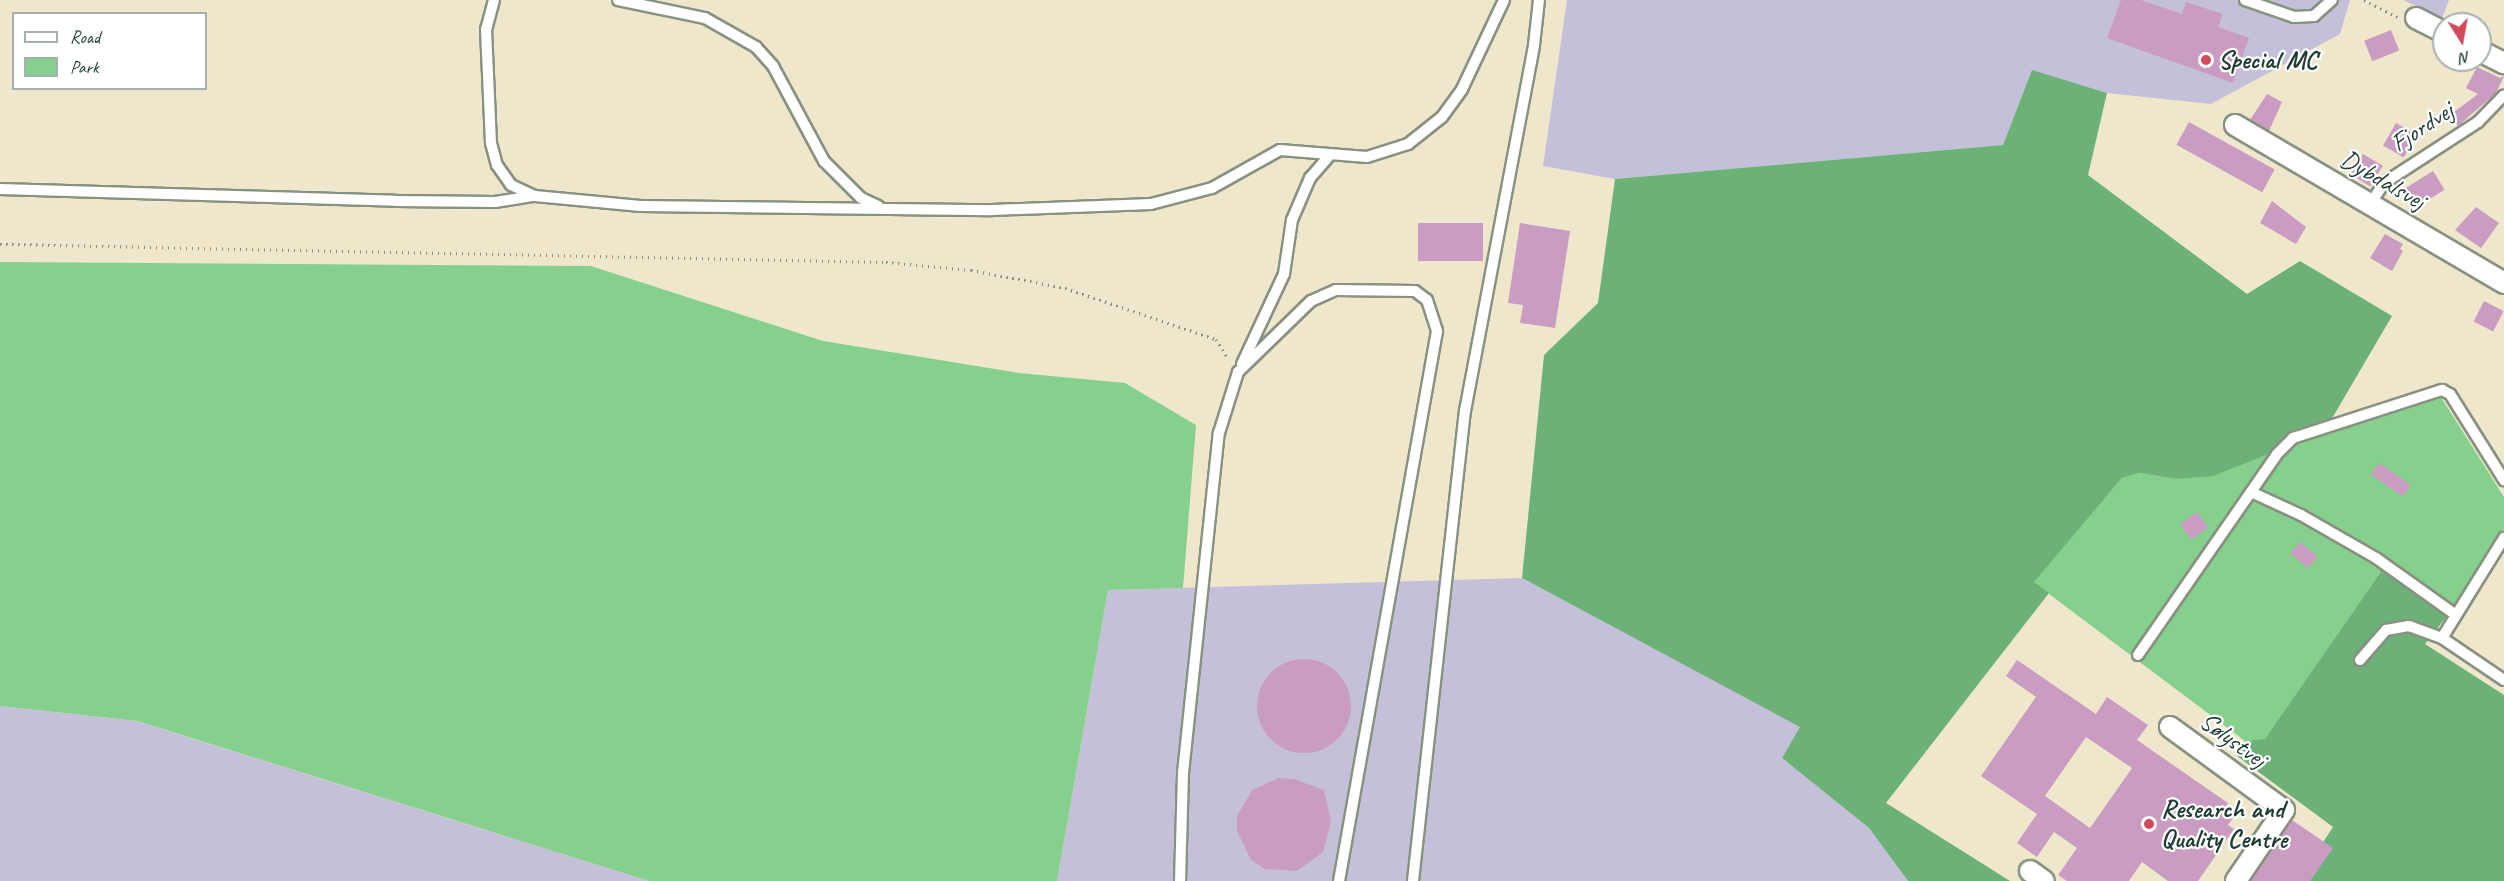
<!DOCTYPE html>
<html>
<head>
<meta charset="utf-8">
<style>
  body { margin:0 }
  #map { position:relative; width:2504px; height:881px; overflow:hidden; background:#efe7cb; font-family:Caveat,sans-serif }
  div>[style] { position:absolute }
  .industrial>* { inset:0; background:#c5c0da }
  .green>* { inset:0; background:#86d08d }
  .forest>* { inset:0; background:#6cb278 }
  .building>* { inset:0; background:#ca9cc2; transform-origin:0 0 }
  .round { border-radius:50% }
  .path>* { height:3px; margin-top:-1.5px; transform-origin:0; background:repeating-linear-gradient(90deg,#879280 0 1.5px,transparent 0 6px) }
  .roads { filter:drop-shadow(2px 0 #879280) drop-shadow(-2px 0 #879280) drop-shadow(0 2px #879280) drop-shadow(0 -2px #879280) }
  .lane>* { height:10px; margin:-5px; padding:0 5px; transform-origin:5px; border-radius:5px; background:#fff }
  .street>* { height:20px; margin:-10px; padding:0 10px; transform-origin:10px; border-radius:10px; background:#fff }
  .dots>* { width:16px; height:16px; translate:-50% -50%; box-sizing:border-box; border:3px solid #fff; border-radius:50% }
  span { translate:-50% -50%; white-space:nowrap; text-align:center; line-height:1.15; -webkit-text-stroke:4.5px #fff; paint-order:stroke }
  .poi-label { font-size:26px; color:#1f3d34; font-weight:700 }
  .left { translate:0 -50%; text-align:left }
  .street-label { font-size:26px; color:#1f3d34 }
  .legend { position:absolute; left:12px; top:12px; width:195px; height:78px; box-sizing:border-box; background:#fff; border:2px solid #a5b1ae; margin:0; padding:8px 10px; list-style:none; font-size:18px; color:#1f3d34 }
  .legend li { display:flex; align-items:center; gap:12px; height:30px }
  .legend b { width:30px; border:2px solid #a5b1ae }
  .north { position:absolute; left:2432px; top:12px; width:60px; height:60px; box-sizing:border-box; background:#fff; border:2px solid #a5b1ae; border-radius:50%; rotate:169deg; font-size:16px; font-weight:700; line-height:24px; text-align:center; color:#1f3d34 }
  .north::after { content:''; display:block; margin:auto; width:21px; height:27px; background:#d1495b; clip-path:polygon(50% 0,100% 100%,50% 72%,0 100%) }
</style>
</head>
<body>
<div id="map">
  <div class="industrial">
    <div style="clip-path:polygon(1567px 0,2350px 0,2340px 34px,2211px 104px,2107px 93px,2032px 71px,2003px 145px,1615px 179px,1543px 166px)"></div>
    <div style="clip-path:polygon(2403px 0,2449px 0,2442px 18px)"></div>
    <div style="clip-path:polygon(1522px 578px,1801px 727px,1782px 758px,1869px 828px,1908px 881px,1057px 881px,1108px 590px)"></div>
    <div style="clip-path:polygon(0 706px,136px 721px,649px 881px,0 881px)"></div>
  </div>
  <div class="green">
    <div style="clip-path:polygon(0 262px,591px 266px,823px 341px,1019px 373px,1125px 383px,1196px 425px,1183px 588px,1108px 590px,1057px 881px,649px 881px,137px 721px,0 706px)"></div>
    <div style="clip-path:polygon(2439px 394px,2504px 497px,2504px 529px,2447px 616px,2382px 570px,2265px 740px,2245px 741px,2033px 582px,2122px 478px,2140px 473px,2176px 479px)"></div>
  </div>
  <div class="forest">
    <div style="clip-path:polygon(2032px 70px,2107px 93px,2088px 175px,2247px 294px,2300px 261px,2392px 316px,2324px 432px,2213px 476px,2176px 479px,2140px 473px,2122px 478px,2034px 582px,2049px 593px,1886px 803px,2010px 881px,1908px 881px,1869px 828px,1782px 758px,1800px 727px,1522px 578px,1544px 355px,1598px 303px,1615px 179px,2003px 145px)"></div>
    <div style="clip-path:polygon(2382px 570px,2447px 616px,2425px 644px,2504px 695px,2504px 881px,2298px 881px,2333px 827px,2237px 756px,2245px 741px,2265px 739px)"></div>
  </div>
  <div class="building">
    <div style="clip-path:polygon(2121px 0,2141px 0,2182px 14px,2186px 2px,2223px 14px,2218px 27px,2249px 38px,2233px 83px,2107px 38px)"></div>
    <div style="left:2391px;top:30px;width:22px;height:29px;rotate:68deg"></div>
    <div style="clip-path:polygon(2477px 67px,2500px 78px,2504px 76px,2496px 93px,2458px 126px,2450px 115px,2478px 94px,2466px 88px)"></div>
    <div style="clip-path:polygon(2267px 94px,2282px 102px,2269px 131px,2250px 120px)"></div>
    <div style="left:2189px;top:122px;width:98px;height:26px;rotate:29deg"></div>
    <div style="left:2396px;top:123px;width:24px;height:26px;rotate:30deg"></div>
    <div style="left:2363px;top:154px;width:23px;height:24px;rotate:31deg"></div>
    <div style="left:2433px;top:171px;width:22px;height:33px;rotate:58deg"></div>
    <div style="clip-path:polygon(2272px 201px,2306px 227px,2296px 244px,2260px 223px)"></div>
    <div style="clip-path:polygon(2476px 207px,2499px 223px,2481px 248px,2455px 230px)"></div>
    <div style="left:1418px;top:223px;width:65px;height:38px"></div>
    <div style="clip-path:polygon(1520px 223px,1570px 231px,1555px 328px,1520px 323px,1523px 305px,1508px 303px)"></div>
    <div style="clip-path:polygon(2385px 234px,2403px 244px,2400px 249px,2403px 251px,2392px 271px,2370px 258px)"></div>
    <div style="left:2484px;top:301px;width:22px;height:23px;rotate:27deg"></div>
    <div style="left:2379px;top:463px;width:39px;height:14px;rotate:35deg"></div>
    <div style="left:2197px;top:512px;width:19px;height:21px;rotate:54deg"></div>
    <div style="left:2300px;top:542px;width:23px;height:15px;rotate:40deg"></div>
    <div class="round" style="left:1257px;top:659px;width:94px;height:94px"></div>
    <div style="clip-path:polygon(evenodd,2017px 660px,2096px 714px,2107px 697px,2148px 725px,2137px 740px,2228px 803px,2225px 808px,2235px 815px,2228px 825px,2234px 829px,2198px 881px,2168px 881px,2142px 862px,2129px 881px,2067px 881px,2058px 875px,2077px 848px,2054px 832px,2037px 857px,2017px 843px,2037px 814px,1981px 776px,2036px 697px,2006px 676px,2017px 660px,2086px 737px,2132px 768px,2090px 828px,2045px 796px,2086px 737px)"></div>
    <div style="clip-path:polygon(1279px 778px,1294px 779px,1324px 790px,1331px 821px,1323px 852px,1297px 871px,1265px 869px,1251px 860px,1237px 831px,1237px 816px,1252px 790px)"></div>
    <div style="clip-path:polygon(2292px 820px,2333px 848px,2310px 881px,2250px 881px)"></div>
  </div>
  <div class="path">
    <div style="left:2364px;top:0;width:39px;rotate:27deg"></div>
    <div style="left:0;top:244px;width:886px;rotate:1.16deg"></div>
    <div style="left:886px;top:262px;width:85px;rotate:5.4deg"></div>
    <div style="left:971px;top:270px;width:96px;rotate:10.8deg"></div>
    <div style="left:1065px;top:288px;width:159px;rotate:18.7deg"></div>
    <div style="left:1216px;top:339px;width:22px;rotate:58deg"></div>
  </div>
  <div class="roads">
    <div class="lane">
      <div style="left:494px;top:0;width:30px;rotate:105deg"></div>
      <div style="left:486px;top:29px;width:114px;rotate:87.5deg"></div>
      <div style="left:491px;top:143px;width:23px;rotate:75deg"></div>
      <div style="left:497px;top:165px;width:24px;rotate:55deg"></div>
      <div style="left:511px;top:185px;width:26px;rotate:25deg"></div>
      <div style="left:535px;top:196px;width:106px;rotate:5.4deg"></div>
      <div style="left:641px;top:206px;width:351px;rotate:0.7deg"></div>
      <div style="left:992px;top:210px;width:159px;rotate:-2.2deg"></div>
      <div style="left:1151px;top:204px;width:63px;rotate:-14.7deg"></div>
      <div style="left:1212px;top:188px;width:78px;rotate:-29.2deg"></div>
      <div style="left:1280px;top:150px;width:87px;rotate:4.6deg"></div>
      <div style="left:1367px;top:157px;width:43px;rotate:-17.6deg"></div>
      <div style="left:1408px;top:144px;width:43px;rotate:-38.5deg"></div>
      <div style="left:1442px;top:117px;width:34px;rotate:-54deg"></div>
      <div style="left:1462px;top:89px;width:98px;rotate:-64.7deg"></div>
      <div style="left:618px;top:0;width:89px;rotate:11.7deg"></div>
      <div style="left:705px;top:18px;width:59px;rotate:29.6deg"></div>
      <div style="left:756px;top:47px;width:25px;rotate:48deg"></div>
      <div style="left:773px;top:66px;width:108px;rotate:61.8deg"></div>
      <div style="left:824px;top:161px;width:52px;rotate:45deg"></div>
      <div style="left:861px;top:198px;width:19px;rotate:25deg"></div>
      <div style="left:2245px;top:0;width:52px;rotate:19.1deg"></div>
      <div style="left:2294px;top:17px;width:20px;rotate:-3deg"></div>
      <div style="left:2314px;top:16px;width:24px;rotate:-42deg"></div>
      <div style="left:0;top:189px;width:396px;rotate:1.7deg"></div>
      <div style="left:396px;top:201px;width:99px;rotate:0.6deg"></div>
      <div style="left:495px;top:202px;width:39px;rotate:-9deg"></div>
      <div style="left:2370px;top:204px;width:25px;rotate:-56deg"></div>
      <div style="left:2384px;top:183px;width:112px;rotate:-33deg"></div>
      <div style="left:2478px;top:122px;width:37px;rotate:-46deg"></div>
      <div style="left:1242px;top:364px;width:99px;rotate:-65deg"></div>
      <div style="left:1284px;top:274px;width:55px;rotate:-81.6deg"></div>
      <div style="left:1292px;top:220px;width:46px;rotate:-66.8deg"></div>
      <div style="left:1310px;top:178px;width:29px;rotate:-49deg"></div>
      <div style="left:2251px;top:492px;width:55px;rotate:24.7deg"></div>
      <div style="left:2301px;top:515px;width:86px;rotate:29.8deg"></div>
      <div style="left:2376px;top:558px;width:98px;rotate:35.5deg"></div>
      <div style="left:2442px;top:638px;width:118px;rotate:-58.2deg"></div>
      <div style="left:2138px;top:655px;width:244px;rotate:-55.3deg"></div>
      <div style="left:2277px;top:454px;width:23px;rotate:-45deg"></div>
      <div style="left:2293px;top:438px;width:157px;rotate:-17.9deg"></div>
      <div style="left:2442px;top:390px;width:9px;rotate:27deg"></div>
      <div style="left:2450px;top:394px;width:102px;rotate:57.9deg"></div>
      <div style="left:2360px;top:660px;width:40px;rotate:-49deg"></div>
      <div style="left:2386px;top:630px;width:23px;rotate:-10deg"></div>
      <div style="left:2409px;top:626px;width:35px;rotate:20deg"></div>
      <div style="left:2442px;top:638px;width:75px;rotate:34.1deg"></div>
      <div style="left:1180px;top:881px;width:108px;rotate:-88.4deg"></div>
      <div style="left:1183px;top:773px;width:342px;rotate:-84deg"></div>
      <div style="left:1219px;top:433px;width:64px;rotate:-72.7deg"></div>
      <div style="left:1238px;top:372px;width:102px;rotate:-44.2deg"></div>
      <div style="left:1311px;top:301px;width:27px;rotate:-24deg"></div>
      <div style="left:1336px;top:290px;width:79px;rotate:0.7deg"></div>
      <div style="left:1415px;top:291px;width:15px;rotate:37deg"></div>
      <div style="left:1427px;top:300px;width:33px;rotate:72deg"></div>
      <div style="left:1437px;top:331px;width:559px;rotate:100.1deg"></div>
      <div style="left:1413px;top:881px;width:473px;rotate:-83.7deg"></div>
      <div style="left:1465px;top:411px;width:372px;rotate:-79.3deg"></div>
      <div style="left:1534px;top:45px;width:45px;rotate:-83.7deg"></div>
    </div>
    <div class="street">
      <div style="left:2416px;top:18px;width:31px;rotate:27deg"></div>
      <div style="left:2480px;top:51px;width:27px;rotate:27deg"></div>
      <div style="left:2235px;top:125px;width:312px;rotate:30.4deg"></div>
      <div style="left:2170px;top:727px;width:141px;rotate:36.1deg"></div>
      <div style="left:2284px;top:810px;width:86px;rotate:124.1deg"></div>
      <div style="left:2030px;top:871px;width:17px;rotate:36deg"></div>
    </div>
  </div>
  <div class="dots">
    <div style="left:2206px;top:60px;background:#d1495b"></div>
    <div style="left:2149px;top:824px;background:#d1495b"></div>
  </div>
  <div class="poi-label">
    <span class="left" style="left:2218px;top:60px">Special MC</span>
    <span class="left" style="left:2161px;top:824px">Research and<br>Quality Centre</span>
  </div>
  <div class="street-label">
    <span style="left:2422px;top:127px;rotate:-33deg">Fjordvej</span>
    <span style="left:2383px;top:180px;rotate:30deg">Dybdalsvej</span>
    <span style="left:2233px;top:740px;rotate:36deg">Sølystvej</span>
  </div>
  <ul class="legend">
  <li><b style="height:8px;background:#fff"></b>Road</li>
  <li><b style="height:16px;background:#86d08d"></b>Park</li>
  </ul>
  <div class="north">N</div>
</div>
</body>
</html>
